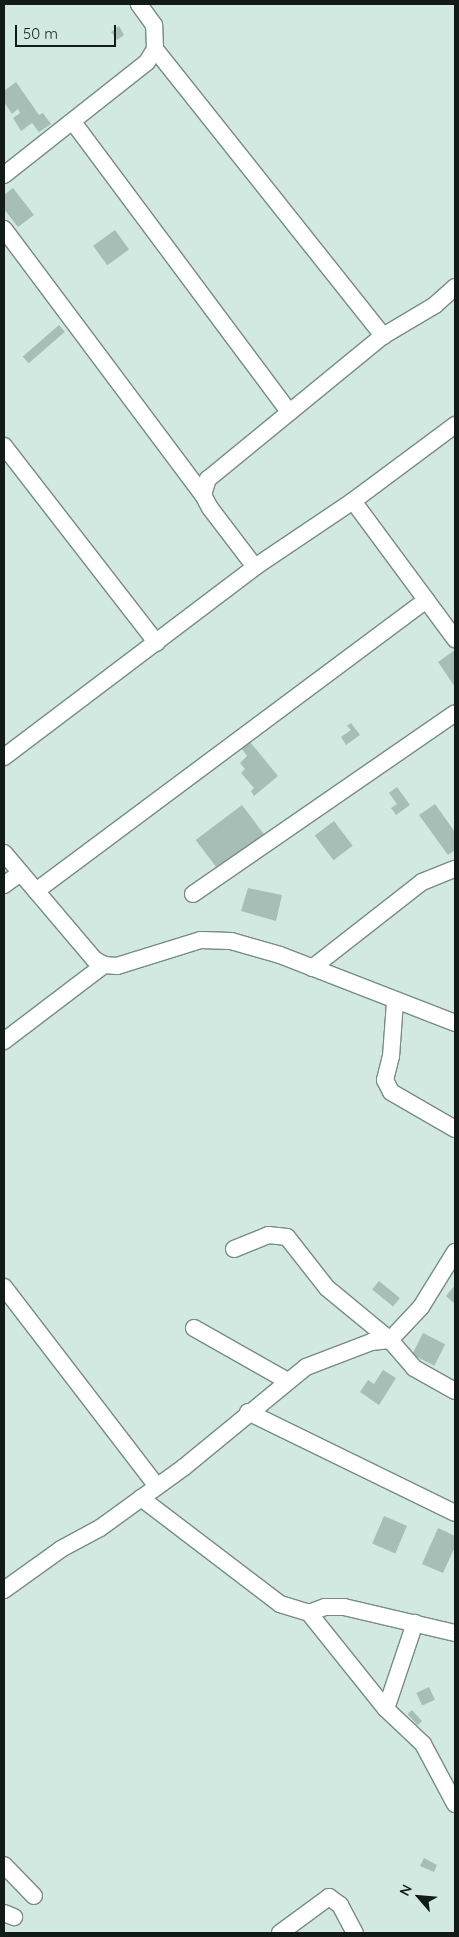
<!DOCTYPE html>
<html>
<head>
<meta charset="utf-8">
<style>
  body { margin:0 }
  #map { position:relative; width:459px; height:1937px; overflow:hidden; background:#d2e9e1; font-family:Quicksand,sans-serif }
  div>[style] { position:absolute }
  .building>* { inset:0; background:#a7beb6; transform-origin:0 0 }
  .roads { filter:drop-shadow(1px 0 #778c85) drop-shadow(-1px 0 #778c85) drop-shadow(0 1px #778c85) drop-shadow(0 -1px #778c85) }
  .minor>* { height:16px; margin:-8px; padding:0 8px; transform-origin:8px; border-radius:8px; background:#fff }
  span { translate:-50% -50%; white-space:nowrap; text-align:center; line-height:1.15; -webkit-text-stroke:5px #d2e9e1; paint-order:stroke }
  .frame { position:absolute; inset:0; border:5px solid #121b18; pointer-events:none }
  .north { position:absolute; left:394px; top:1872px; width:50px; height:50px; -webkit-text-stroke:4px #d2e9e1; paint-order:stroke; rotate:297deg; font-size:14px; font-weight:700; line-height:20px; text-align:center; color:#121b18 }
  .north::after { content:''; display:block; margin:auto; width:18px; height:22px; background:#121b18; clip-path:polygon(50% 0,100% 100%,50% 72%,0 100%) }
  .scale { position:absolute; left:15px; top:25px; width:101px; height:22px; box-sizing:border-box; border:2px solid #121b18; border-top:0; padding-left:6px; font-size:15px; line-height:18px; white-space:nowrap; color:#121b18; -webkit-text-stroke:4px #d2e9e1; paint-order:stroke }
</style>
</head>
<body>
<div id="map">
  <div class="building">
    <div style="clip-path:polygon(119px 26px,124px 35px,117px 40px,111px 32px)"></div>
    <div style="clip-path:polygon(16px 82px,39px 115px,43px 113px,51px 124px,39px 132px,32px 123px,21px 131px,13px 118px,20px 113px,18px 109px,12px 114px,4px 102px,4px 91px)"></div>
    <div style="clip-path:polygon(13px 188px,34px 215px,18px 227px,4px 209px,4px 195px)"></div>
    <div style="left:115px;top:230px;width:24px;height:27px;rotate:54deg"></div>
    <div style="left:59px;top:325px;width:9px;height:48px;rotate:49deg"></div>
    <div style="clip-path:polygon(455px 650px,455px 687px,438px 662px)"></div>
    <div style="clip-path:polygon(351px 723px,360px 735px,346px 745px,341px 737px,351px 730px,347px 726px)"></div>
    <div style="clip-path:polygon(250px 742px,278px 776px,254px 796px,251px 791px,254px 788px,241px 773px,245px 769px,240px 763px,247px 756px,242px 749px)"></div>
    <div style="clip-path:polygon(397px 787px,410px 805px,396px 815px,391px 808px,397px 804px,389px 793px)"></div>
    <div style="clip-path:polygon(435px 804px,455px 832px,455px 850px,448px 855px,419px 815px)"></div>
    <div style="left:242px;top:805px;width:40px;height:58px;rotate:53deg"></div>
    <div style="left:334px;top:821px;width:31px;height:24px;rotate:53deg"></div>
    <div style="clip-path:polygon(248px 888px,282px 895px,276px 921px,241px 911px)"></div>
    <div style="left:379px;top:1281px;width:27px;height:11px;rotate:39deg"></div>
    <div style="clip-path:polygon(455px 1285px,455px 1304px,446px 1296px)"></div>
    <div style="left:423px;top:1333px;width:25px;height:24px;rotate:27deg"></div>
    <div style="clip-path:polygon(383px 1370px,396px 1378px,379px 1405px,360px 1392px,368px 1380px,374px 1384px)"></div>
    <div style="left:384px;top:1516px;width:25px;height:30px;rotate:23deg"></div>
    <div style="clip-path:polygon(438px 1528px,455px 1536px,455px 1547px,443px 1573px,422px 1564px)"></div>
    <div style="left:429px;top:1687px;width:14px;height:14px;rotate:65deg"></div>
    <div style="left:412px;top:1710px;width:15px;height:6px;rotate:48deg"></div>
    <div style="clip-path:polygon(424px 1858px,437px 1865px,434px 1872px,420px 1866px)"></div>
  </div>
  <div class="roads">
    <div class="minor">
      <div style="left:155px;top:49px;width:367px;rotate:51.5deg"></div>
      <div style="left:73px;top:122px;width:362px;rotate:53.3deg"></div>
      <div style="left:4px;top:175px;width:182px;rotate:-38.3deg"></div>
      <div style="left:147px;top:62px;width:15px;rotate:-58deg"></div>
      <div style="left:155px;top:49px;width:24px;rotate:-92deg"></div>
      <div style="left:154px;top:25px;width:26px;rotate:-126deg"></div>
      <div style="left:4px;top:229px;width:332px;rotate:53.2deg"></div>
      <div style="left:4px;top:446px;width:249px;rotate:52.2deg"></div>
      <div style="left:353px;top:501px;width:172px;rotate:53.5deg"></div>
      <div style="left:255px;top:567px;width:74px;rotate:-127.3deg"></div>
      <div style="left:210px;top:508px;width:15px;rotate:-118deg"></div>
      <div style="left:203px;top:495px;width:17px;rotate:-73deg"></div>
      <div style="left:208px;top:479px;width:226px;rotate:-39.3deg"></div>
      <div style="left:383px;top:336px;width:61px;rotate:-30.8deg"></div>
      <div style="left:435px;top:305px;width:27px;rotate:-42deg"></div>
      <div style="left:4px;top:757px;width:315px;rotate:-37.1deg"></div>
      <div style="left:255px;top:567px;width:118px;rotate:-34deg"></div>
      <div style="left:353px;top:501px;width:127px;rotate:-36.7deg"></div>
      <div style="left:4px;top:853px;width:139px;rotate:49.7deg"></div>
      <div style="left:94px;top:959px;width:12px;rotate:31deg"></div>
      <div style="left:104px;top:965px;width:13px;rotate:4deg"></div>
      <div style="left:117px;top:966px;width:88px;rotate:-17.2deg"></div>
      <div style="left:201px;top:940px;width:30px;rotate:2deg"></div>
      <div style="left:231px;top:941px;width:51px;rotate:15.9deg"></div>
      <div style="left:280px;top:955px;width:188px;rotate:21.2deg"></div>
      <div style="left:4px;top:885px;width:19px;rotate:-36deg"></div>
      <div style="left:36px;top:891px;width:487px;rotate:-36.7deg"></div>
      <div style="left:193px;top:894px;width:318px;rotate:-34.6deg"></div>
      <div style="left:312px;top:968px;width:140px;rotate:-38deg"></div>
      <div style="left:422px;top:882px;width:35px;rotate:-22deg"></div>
      <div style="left:395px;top:1002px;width:54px;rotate:94.2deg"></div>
      <div style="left:391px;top:1056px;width:25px;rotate:104deg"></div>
      <div style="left:385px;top:1080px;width:13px;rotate:63deg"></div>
      <div style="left:391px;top:1092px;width:74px;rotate:30deg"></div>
      <div style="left:4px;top:1041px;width:126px;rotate:-37.2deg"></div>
      <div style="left:234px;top:1249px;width:37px;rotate:-22deg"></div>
      <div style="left:268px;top:1235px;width:19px;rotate:6deg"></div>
      <div style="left:287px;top:1237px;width:65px;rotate:51.9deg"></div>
      <div style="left:327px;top:1288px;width:82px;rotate:39.5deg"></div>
      <div style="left:390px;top:1340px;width:45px;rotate:-46.8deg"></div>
      <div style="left:421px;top:1307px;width:65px;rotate:-58.3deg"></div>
      <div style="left:4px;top:1287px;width:250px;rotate:52.5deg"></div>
      <div style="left:194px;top:1328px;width:106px;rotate:29.5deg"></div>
      <div style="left:248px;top:1412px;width:230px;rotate:26deg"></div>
      <div style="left:141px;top:1498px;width:175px;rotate:37.3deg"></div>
      <div style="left:280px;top:1604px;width:30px;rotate:17deg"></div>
      <div style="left:309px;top:1613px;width:17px;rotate:-21deg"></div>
      <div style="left:325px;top:1607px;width:19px"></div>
      <div style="left:344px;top:1607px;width:114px;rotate:13.2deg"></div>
      <div style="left:4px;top:1590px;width:70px;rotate:-35.7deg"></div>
      <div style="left:61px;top:1549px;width:44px;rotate:-28.3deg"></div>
      <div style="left:100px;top:1528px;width:102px;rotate:-35.9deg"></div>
      <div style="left:183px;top:1468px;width:159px;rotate:-39.4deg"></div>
      <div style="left:306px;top:1367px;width:70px;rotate:-21deg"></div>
      <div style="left:371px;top:1342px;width:19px;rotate:-6deg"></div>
      <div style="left:390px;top:1340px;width:37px;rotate:49deg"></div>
      <div style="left:414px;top:1368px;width:47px;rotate:29.3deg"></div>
      <div style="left:309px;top:1613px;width:123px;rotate:51.3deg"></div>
      <div style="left:386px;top:1709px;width:51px;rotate:43.4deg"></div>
      <div style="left:423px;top:1744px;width:68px;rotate:61.9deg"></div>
      <div style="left:386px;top:1709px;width:91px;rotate:-71.4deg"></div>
      <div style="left:4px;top:1865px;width:43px;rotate:45.9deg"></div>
      <div style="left:4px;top:1913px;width:11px;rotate:22deg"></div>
      <div style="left:280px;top:1933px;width:61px;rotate:-36.3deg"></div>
      <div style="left:329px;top:1897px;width:14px;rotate:36deg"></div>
      <div style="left:340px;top:1905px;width:32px;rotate:62deg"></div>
    </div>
  </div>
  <div class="frame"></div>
  <div class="north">N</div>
  <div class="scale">50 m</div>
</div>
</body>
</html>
